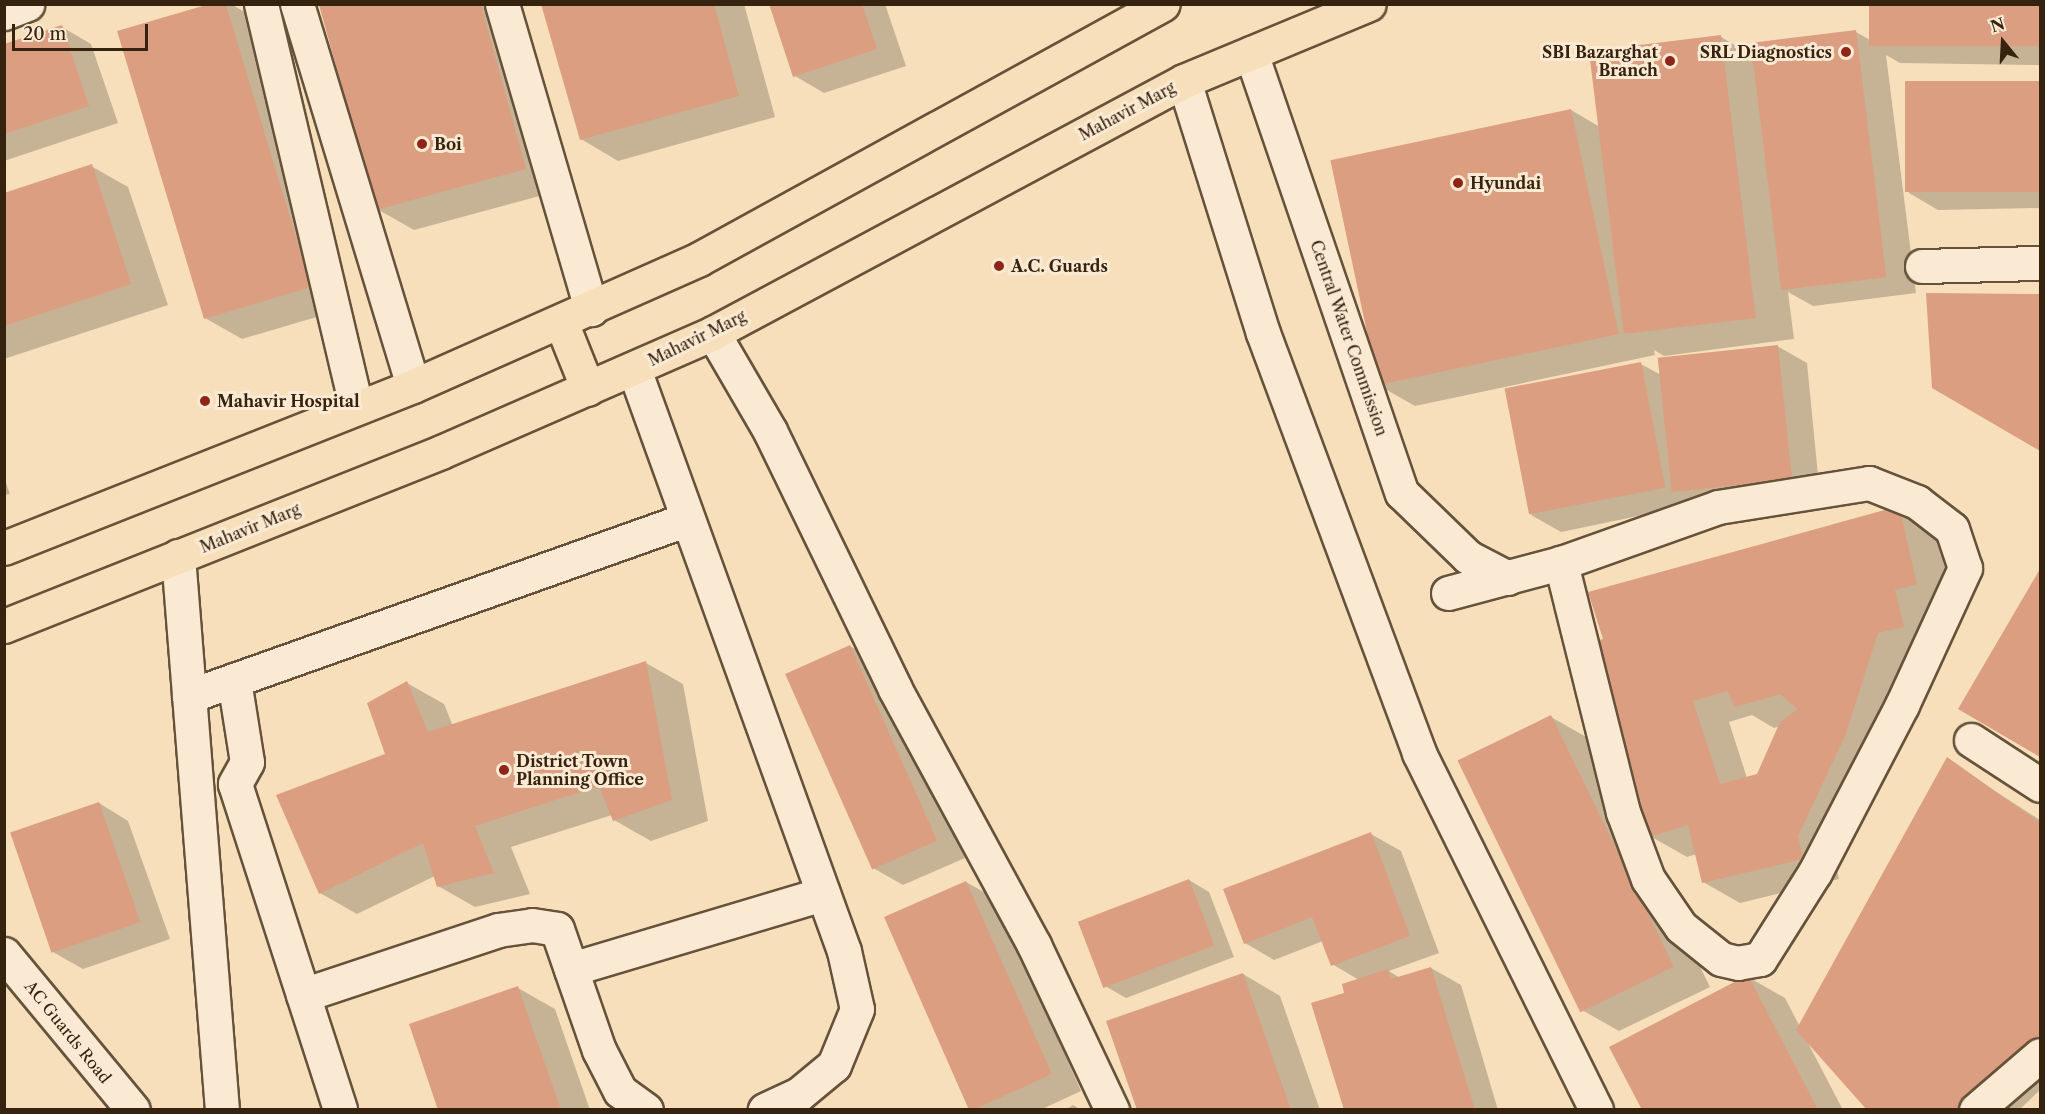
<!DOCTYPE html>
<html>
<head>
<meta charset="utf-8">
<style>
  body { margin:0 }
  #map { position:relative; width:2045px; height:1114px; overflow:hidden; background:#f8dfbb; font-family:"Libre Caslon Text",serif }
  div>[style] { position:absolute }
  .shadow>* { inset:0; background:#0003 }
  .building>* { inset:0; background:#db9e80; transform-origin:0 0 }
  .roads { filter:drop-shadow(2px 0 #66523a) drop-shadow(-2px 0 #66523a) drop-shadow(0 2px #66523a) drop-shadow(0 -2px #66523a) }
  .minor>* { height:33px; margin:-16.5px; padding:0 16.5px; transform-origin:16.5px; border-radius:16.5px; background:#faead3 }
  .highway>* { height:33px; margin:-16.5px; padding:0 16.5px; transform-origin:16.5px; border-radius:16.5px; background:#f8dfbb }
  .dots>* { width:16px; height:16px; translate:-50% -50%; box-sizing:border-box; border:3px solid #faead3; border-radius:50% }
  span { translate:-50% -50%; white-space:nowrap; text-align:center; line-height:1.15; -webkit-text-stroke:6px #faead3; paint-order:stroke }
  .poi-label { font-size:16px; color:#36230f; font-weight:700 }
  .right { translate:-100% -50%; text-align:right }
  .left { translate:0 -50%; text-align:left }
  .street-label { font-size:16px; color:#36230f }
  .frame { position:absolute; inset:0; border:6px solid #36230f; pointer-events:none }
  .north { position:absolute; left:1973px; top:12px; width:60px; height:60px; -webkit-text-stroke:4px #faead3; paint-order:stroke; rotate:342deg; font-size:16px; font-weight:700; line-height:24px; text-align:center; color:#36230f }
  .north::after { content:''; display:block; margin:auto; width:21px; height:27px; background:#36230f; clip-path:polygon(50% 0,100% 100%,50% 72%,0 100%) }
  .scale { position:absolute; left:12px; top:24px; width:136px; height:27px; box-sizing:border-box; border:3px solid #36230f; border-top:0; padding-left:8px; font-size:18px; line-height:21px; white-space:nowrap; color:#36230f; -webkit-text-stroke:4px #faead3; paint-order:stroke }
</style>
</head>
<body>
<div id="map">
  <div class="shadow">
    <div style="clip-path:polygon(211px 4px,231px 4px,261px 22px,347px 308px,242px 339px,205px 318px,119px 32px)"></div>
    <div style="clip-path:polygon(321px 4px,511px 4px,562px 190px,414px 230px,377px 209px)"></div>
    <div style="clip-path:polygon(543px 4px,744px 4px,775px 117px,618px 161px,581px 139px)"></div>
    <div style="clip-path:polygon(771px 4px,885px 4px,906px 66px,824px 93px,795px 76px)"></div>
    <div style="clip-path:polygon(1871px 4px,2040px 4px,2040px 65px,1900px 63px,1886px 55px,1916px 293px,1813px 306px,1788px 292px,1794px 339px,1664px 356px,1654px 350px,1655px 355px,1415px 406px,1378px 385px,1571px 110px,1600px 127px,1721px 37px,1754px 56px,1856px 32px,1870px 40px)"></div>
    <div style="clip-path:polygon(62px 27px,91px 44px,118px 123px,4px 161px,4px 46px)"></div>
    <div style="clip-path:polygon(2040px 83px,2040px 208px,1938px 210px,1909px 193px,1907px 85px)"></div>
    <div style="clip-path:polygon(91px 166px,128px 187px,168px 305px,4px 359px,4px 195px)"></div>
    <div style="clip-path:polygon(1928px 295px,2040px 296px,2040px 449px,1933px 387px)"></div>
    <div style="clip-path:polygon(1777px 346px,1807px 363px,1820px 496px,1696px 504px,1561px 532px,1531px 515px,1641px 364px,1661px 375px)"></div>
    <div style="clip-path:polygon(4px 477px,10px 494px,4px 495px)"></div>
    <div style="clip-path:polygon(evenodd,1899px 507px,1936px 529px,1954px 605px,1834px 857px,1839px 879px,1740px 903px,1703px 882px,1697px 854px,1687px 857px,1650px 836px,1596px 643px,1899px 507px,1752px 715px,1774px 728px,1780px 726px,1758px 775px,1747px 778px,1729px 722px,1752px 715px)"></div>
    <div style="clip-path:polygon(2040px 572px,2040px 755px,1960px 709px)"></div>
    <div style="clip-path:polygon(850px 646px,879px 663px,965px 858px,903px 885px,873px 868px)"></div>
    <div style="clip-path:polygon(646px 663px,683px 684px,708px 821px,651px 841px,614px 820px,612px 815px,511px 847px,530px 894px,475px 907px,438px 886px,435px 876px,357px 914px,320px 893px,387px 755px,407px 683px,444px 704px,453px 726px)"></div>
    <div style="clip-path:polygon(1551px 717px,1588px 738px,1710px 987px,1619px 1031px,1582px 1010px)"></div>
    <div style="clip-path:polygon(1947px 760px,2040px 820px,2040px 1090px,2019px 1110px,1869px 1110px,1808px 1043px,1843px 1110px,1643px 1110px,1748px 977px,1785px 998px,1800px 1027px)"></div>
    <div style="clip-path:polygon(99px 803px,128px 821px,170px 939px,83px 969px,53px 952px)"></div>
    <div style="clip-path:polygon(1371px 834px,1401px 851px,1439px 953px,1389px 971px,1400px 978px,1431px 968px,1461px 985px,1498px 1110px,1345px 1110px,1346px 994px,1359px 980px,1332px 964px,1323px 941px,1274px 960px,1245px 943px)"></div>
    <div style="clip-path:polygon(1189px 880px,1209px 892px,1234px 957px,1126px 998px,1105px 986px)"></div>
    <div style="clip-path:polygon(966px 882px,996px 899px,1081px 1091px,1040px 1110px,971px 1110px)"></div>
    <div style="clip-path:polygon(1243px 974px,1280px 996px,1320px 1110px,1138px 1110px)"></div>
    <div style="clip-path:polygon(518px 988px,555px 1009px,590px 1110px,440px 1110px)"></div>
    <div style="clip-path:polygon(1073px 1105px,1081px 1110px,1065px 1110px)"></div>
  </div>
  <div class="building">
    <div style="clip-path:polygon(541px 4px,714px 4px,739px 96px,580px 140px)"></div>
    <div style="clip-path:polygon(769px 4px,862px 4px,877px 49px,793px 77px)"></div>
    <div style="clip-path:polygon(206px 5px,226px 5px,311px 287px,204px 319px,117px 31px)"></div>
    <div style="clip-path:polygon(319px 5px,481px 5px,526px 169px,376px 210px)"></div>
    <div style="left:1869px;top:5px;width:171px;height:41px"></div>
    <div style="clip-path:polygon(62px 25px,89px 106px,4px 134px,4px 44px)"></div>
    <div style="left:1856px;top:30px;width:249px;height:106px;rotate:83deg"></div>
    <div style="left:1721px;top:35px;width:285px;height:133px;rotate:83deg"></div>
    <div style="left:2040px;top:81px;width:111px;height:135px;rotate:90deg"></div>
    <div style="left:1571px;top:109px;width:230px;height:246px;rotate:78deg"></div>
    <div style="clip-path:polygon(92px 164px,131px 284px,4px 326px,4px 193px)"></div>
    <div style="clip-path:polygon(1926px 293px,2040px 294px,2040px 451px,1932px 388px)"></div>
    <div style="left:1778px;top:345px;width:135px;height:121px;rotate:84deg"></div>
    <div style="left:1641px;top:362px;width:128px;height:139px;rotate:79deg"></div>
    <div style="clip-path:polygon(evenodd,1899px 506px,1917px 584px,1895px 590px,1904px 627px,1878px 633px,1845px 736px,1798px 836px,1803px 859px,1702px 883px,1688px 825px,1649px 837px,1594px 641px,1603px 639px,1588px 592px,1899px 506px,1727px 691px,1735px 707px,1780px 694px,1798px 709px,1780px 722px,1757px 774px,1720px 784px,1693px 701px,1727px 691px)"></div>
    <div style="clip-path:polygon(2040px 569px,2040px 757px,1958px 709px)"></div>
    <div style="left:850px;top:645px;width:214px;height:71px;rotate:66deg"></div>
    <div style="clip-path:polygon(646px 661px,672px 800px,613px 821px,599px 786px,475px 826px,494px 873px,437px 887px,423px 843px,319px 894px,276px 795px,385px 754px,367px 703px,407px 681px,428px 732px)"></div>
    <div style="left:1551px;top:715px;width:280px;height:104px;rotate:64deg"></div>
    <div style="clip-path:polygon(1947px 757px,2040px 823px,2040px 1034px,1960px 1110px,1867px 1110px,1796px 1030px)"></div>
    <div style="left:99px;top:802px;width:127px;height:94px;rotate:71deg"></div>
    <div style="clip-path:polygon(1371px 832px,1410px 936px,1331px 966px,1312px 917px,1244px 944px,1223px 889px)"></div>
    <div style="left:1189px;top:879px;width:71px;height:119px;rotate:69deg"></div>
    <div style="clip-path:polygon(966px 881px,1052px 1074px,973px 1110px,969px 1110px,884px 917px)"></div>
    <div style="clip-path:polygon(1431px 967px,1475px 1110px,1344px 1110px,1311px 1003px,1344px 993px,1342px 984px,1388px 969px,1391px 979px)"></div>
    <div style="clip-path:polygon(1243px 973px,1291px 1110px,1137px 1110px,1106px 1021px)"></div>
    <div style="clip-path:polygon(1748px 975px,1818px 1110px,1642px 1110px,1609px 1047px)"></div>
    <div style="clip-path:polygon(518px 986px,561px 1110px,438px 1110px,409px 1024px)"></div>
  </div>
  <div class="roads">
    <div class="minor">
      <div style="left:261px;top:4px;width:413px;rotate:76.7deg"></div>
      <div style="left:297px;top:4px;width:399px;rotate:73.1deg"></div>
      <div style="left:502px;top:4px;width:318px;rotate:73.7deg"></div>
      <div style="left:4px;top:13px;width:25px;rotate:-21deg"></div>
      <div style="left:1251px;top:53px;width:465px;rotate:71.1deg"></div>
      <div style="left:1402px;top:493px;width:92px;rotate:44.1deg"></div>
      <div style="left:1468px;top:557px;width:45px;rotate:27.7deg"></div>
      <div style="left:1184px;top:81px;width:264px;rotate:72.6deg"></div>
      <div style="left:1263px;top:333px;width:448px;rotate:69.6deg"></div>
      <div style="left:1419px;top:753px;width:398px;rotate:63.6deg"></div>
      <div style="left:1922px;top:266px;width:118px;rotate:-1.5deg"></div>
      <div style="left:713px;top:333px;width:113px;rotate:59.8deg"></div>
      <div style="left:770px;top:431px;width:287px;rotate:64.1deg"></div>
      <div style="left:895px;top:689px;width:291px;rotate:61.5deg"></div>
      <div style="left:1034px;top:945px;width:183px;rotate:64.7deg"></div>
      <div style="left:634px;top:369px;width:619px;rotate:70.16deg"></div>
      <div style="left:844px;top:951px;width:59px;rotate:77.4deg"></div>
      <div style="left:857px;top:1009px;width:61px;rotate:112.3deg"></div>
      <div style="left:834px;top:1065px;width:45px;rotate:140.4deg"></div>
      <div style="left:799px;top:1094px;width:38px;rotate:155deg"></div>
      <div style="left:178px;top:556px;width:556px;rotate:85.46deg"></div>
      <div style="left:1448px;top:593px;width:117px;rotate:-14.9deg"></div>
      <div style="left:1561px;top:563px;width:167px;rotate:-19.6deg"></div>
      <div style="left:1718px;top:507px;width:153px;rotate:-9deg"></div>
      <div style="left:1869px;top:483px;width:52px;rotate:21.6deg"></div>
      <div style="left:1917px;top:502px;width:44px;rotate:37.6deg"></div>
      <div style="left:1952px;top:529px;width:41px;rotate:71.6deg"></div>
      <div style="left:1965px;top:568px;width:151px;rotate:114.7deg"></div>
      <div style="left:1902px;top:705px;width:188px;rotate:117.5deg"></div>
      <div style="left:1815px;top:872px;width:103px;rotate:122.3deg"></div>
      <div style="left:1760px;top:959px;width:22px;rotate:170deg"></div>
      <div style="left:1738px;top:963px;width:17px;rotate:-167deg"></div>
      <div style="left:1721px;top:959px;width:51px;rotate:-141.3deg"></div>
      <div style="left:1681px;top:927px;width:58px;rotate:-124.5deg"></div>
      <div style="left:1648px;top:879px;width:72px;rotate:-110.5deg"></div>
      <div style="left:1623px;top:812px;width:257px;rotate:-104deg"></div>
      <div style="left:234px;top:680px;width:83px;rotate:81deg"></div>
      <div style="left:247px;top:762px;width:25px;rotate:119deg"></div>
      <div style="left:235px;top:784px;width:342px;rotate:72.1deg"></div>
      <div style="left:189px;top:696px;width:529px;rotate:-19.53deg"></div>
      <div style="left:1971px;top:740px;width:82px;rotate:33.1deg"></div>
      <div style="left:4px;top:954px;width:202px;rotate:50.4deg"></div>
      <div style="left:571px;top:969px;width:263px;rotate:-16.6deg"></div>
      <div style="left:303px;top:995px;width:206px;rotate:-18.4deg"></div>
      <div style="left:498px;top:930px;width:34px;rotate:-8deg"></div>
      <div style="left:532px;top:925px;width:25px;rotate:9deg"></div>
      <div style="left:557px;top:929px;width:128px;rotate:70.9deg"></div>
      <div style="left:599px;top:1050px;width:46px;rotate:62.9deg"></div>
      <div style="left:620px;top:1091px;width:32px;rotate:36deg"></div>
      <div style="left:1976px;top:1110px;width:84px;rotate:-40.7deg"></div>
    </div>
    <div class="highway">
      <div style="left:561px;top:322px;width:72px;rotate:68.1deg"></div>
      <div style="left:4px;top:548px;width:440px;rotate:-21.6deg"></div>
      <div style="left:413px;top:386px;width:313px;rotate:-23.9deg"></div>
      <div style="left:699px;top:259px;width:529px;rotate:-28.79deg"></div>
      <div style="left:4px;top:626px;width:470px;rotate:-21.7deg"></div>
      <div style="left:441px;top:452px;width:297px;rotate:-23.6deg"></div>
      <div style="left:713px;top:333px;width:534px;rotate:-28.15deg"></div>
      <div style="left:1184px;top:81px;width:200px;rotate:-22.6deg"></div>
    </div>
  </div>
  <div class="dots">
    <div style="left:1846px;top:52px;background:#8f2418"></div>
    <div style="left:1670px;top:61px;background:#8f2418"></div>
    <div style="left:422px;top:144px;background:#8f2418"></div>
    <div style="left:1458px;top:183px;background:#8f2418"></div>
    <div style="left:999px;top:266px;background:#8f2418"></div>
    <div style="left:205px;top:401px;background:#8f2418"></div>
    <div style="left:504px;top:770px;background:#8f2418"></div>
  </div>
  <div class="poi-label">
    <span class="right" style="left:1658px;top:61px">SBI Bazarghat<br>Branch</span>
    <span class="right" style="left:1832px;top:52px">SRL Diagnostics</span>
    <span class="left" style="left:434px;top:144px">Boi</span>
    <span class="left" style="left:1470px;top:183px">Hyundai</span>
    <span class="left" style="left:1011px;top:266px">A.C. Guards</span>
    <span class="left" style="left:217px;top:401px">Mahavir Hospital</span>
    <span class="left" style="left:516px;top:770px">District Town<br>Planning Office</span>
  </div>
  <div class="street-label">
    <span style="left:1127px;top:111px;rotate:-28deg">Mahavir Marg</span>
    <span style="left:697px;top:338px;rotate:-26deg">Mahavir Marg</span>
    <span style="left:1349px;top:338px;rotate:71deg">Central Water Commission</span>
    <span style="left:250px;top:528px;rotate:-22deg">Mahavir Marg</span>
    <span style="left:68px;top:1032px;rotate:51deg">AC Guards Road</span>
  </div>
  <div class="frame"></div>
  <div class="north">N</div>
  <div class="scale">20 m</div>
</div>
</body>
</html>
